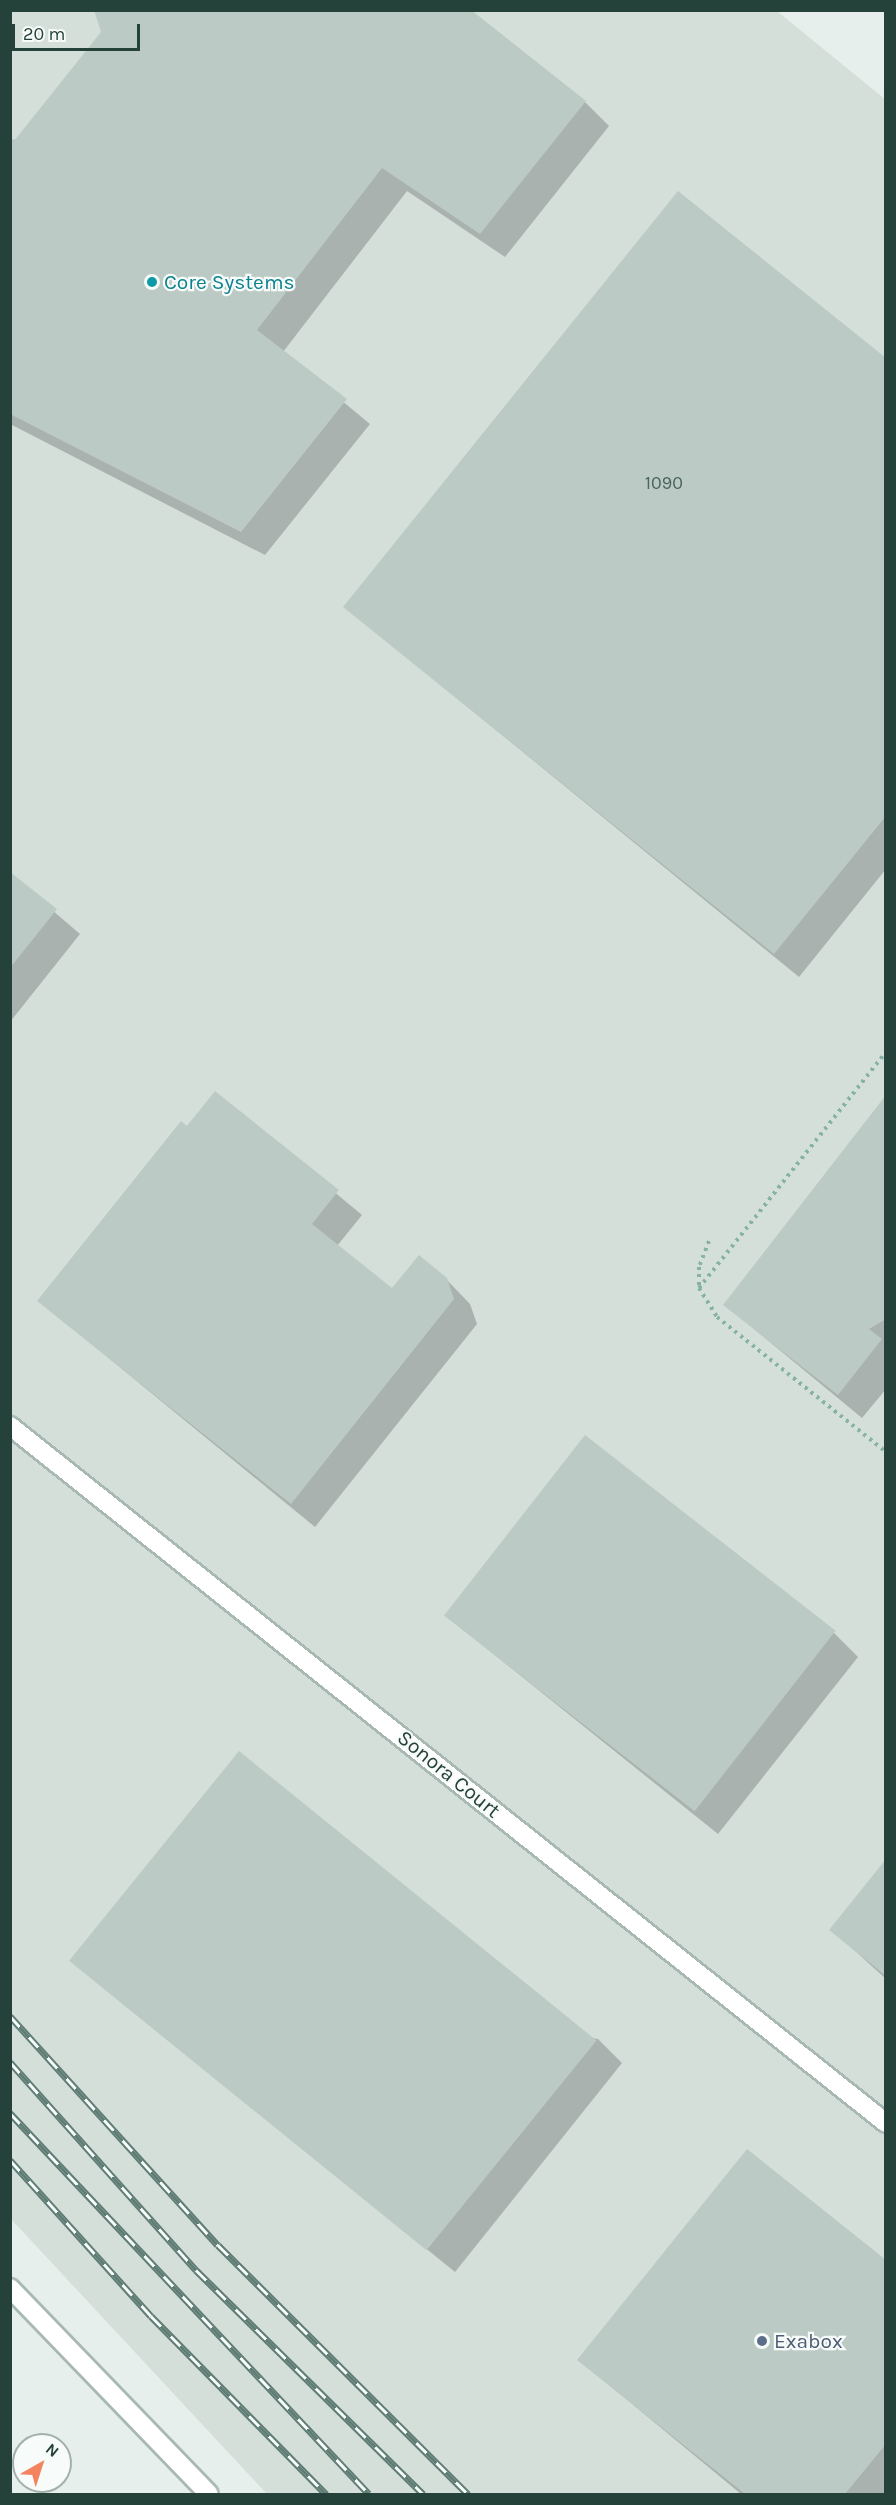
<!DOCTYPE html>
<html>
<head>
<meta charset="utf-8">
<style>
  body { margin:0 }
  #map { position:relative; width:896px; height:2505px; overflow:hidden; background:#e6efeb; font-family:Karla,sans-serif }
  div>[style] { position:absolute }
  .built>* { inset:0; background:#d4dfda }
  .shadow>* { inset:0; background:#0003 }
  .building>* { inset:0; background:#bbcac4; transform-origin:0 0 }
  .path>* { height:4px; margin-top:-2px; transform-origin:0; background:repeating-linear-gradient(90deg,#86b3a5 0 3px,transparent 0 7.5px) }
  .roads { filter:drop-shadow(2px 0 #a8b8b2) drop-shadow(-2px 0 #a8b8b2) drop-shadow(0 2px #a8b8b2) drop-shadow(0 -2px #a8b8b2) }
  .service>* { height:18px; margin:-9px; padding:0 9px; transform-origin:9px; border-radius:9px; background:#fff }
  .minor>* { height:18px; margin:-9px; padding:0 9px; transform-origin:9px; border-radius:9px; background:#fff }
  .rail>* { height:7px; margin-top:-3.5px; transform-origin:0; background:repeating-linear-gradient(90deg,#f7fbf9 0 14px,#5f7d75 0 28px); box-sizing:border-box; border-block:2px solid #5f7d75 }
  .dots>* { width:16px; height:16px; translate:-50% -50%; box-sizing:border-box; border:3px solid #f7fbf9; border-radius:50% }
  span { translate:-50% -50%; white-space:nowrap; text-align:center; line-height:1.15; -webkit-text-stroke:4.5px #f7fbf9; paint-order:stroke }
  .number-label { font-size:18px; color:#4a645c }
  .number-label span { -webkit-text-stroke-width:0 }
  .culture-label { font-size:21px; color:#0d838f }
  .left { translate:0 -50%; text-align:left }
  .street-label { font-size:21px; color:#24423a }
  .service-label { font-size:21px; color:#4e5e75 }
  .frame { position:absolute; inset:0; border:12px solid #24423a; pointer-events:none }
  .north { position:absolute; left:12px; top:2433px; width:60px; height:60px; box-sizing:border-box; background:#f7fbf9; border:2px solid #a3b1ad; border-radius:50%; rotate:39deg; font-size:16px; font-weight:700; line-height:24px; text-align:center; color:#24423a }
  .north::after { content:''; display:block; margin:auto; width:21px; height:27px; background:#f4845f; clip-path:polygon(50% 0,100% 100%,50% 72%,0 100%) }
  .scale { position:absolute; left:12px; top:24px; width:128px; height:27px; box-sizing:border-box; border:3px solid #24423a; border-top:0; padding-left:8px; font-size:18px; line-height:21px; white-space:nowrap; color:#24423a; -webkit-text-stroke:4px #f7fbf9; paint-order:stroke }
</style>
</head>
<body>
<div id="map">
  <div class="built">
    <div style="clip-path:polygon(11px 11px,777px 11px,886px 100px,885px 2494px,267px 2494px,11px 2219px)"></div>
  </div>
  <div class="shadow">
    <div style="clip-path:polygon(585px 102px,609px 126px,505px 257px,407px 191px,283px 352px,370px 424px,265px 555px,10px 424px,10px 140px)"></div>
    <div style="clip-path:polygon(886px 360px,886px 869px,799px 977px,345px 607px)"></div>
    <div style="clip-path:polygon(10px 874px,80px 934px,10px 1022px)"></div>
    <div style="clip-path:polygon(215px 1093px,362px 1215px,337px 1246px,392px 1290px,446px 1279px,470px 1304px,477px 1324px,315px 1527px,39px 1301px)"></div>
    <div style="clip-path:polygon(886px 1098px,886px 1389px,862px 1418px,725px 1305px)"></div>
    <div style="clip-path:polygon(445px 1615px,834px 1633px,858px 1657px,718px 1834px)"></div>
    <div style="clip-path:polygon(886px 1862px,886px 1979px,831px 1929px)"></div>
    <div style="clip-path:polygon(73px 1962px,598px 2039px,622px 2063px,455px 2272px)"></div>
    <div style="clip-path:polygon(886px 2262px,886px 2494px,741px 2494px,579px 2360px)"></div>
  </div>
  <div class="building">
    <div style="clip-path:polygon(94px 10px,471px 10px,586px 101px,480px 234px,382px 168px,257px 330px,347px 399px,241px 532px,10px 414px,10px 138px,14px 141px,101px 32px)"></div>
    <div style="clip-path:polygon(678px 191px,886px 358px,886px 816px,774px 954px,343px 607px)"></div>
    <div style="clip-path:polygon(10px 872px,57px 909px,10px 968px)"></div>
    <div style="clip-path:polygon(215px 1091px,339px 1190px,312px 1224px,392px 1288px,419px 1255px,447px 1278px,454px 1299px,291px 1504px,37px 1301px,181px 1121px,187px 1126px)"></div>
    <div style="clip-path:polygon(886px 1095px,886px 1319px,869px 1329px,882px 1339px,838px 1395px,723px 1305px)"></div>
    <div style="left:585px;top:1435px;width:318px;height:229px;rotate:38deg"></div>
    <div style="left:239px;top:1751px;width:460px;height:270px;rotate:39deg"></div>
    <div style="clip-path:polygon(886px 1859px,886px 1976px,829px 1930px)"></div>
    <div style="clip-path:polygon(747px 2149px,886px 2260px,886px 2444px,845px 2494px,745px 2494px,577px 2360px)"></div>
  </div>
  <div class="path">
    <div style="left:709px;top:1241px;width:28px;rotate:111deg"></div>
    <div style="left:699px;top:1267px;width:21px;rotate:90deg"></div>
    <div style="left:699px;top:1288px;width:34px;rotate:58deg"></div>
    <div style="left:717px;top:1317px;width:216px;rotate:38.6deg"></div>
    <div style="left:699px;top:1288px;width:301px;rotate:-51.6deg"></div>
  </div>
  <div class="roads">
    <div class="service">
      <div style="left:10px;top:2288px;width:286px;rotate:46deg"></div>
    </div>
    <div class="minor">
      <div style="left:10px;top:1426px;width:1119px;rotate:38.51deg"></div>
    </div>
  </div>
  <div class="rail">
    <div style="left:10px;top:2016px;width:309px;rotate:47.8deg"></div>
    <div style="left:218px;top:2245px;width:353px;rotate:44.9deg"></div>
    <div style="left:10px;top:2062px;width:279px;rotate:48.2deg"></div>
    <div style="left:196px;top:2270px;width:319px;rotate:44.6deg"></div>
    <div style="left:10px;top:2113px;width:523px;rotate:46.7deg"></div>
    <div style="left:10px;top:2160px;width:210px;rotate:47.9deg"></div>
    <div style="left:151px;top:2316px;width:250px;rotate:45.5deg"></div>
  </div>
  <div class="dots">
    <div style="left:152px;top:282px;background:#0f9aa8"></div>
    <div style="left:762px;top:2341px;background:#5c6f8a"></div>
  </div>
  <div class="number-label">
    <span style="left:664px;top:483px">1090</span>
  </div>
  <div class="culture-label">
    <span class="left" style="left:164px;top:282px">Core Systems</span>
  </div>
  <div class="street-label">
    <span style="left:449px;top:1774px;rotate:39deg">Sonora Court</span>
  </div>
  <div class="service-label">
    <span class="left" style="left:774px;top:2341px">Exabox</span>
  </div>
  <div class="frame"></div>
  <div class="north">N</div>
  <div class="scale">20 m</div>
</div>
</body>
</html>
